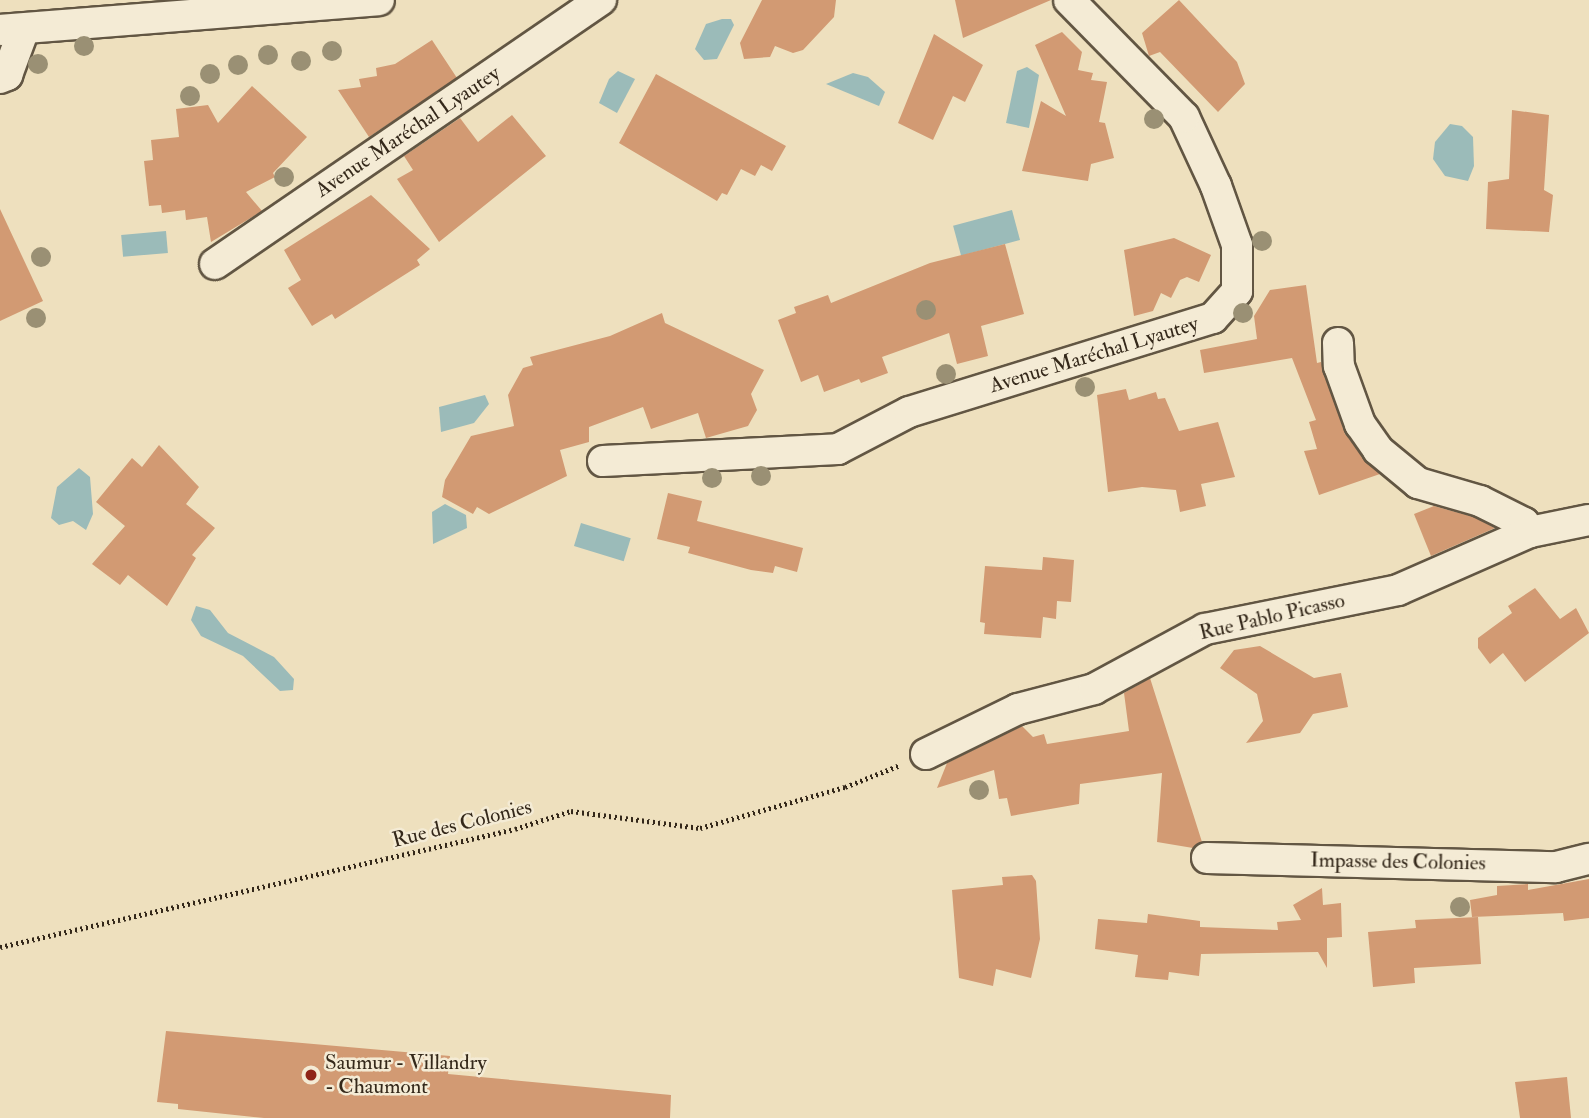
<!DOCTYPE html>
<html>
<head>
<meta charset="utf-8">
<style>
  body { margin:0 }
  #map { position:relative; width:1589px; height:1118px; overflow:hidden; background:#eee0be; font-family:"IM FELL Double Pica",serif }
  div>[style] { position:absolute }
  .water>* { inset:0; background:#9bbbb9; transform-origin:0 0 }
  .building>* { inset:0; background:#d29a73 }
  .path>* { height:4.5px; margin-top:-2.25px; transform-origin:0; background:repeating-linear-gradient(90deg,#34281a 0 2px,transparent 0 5.5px) }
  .roads { filter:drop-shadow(2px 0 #625643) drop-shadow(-2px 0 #625643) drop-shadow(0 2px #625643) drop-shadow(0 -2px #625643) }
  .minor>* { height:30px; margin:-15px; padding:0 15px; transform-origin:15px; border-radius:15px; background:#f4ebd5 }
  .trees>* { width:20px; height:20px; margin:-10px; border-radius:50%; background:#9a9074 }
  .dots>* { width:19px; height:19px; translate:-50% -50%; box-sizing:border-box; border:4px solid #f4ebd5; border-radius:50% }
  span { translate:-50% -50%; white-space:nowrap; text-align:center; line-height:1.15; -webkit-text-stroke:5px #f4ebd5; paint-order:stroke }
  .street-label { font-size:21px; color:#34281a }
  .poi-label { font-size:21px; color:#34281a }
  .left { translate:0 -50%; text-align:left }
</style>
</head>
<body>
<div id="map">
  <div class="water">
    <div style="clip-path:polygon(722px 19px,731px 19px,734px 25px,717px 59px,704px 60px,695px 49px,706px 24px)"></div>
    <div style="clip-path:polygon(1027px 67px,1039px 75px,1029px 128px,1006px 123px,1017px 71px)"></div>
    <div style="clip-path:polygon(618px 71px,635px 79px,617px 113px,599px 103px,609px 79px)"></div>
    <div style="clip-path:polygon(853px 73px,868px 77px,885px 92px,879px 106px,826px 84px)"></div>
    <div style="clip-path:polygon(1450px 124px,1462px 126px,1473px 137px,1474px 166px,1468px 181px,1445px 176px,1433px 159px,1435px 142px)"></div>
    <div style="left:1012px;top:210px;width:31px;height:61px;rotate:75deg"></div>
    <div style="left:166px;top:231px;width:22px;height:45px;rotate:85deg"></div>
    <div style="clip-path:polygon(485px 395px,489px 404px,474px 423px,441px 432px,439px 407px)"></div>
    <div style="clip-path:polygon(79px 468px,90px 477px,93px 514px,86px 530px,73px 521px,59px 525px,51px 518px,57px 487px)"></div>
    <div style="clip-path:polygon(445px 504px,466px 515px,467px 528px,433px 544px,432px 512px)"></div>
    <div style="left:581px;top:523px;width:52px;height:24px;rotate:17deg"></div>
    <div style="clip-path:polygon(196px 606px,210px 610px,228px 633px,274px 657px,294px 679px,293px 690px,280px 691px,243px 656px,201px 636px,191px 620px)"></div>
  </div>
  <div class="building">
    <div style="clip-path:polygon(762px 0,836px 0,834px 17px,803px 50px,793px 53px,775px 46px,770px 57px,744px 59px,740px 43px)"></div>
    <div style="clip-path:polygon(955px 0,1051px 0,963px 38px)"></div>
    <div style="clip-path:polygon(1179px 0,1237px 62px,1245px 84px,1218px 112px,1160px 52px,1149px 56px,1142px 33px)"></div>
    <div style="clip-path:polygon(1062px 32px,1082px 52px,1078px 70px,1093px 73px,1091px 80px,1107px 82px,1099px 122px,1105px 123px,1114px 158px,1091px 164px,1088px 181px,1022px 171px,1041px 101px,1066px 116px,1035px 45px)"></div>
    <div style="clip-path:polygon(934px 34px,983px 65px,965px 102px,953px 96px,933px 140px,898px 123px)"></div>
    <div style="clip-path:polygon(432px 40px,457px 78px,369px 137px,338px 90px,361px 87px,359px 79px,377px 76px,376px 68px,395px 64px)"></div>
    <div style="clip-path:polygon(656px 74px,786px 146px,772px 171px,761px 165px,755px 176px,741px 169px,727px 195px,722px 193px,717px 201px,619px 143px)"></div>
    <div style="clip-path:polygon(252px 86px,307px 137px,273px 173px,275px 177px,246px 192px,262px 211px,211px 242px,207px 217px,186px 220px,185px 210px,162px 213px,161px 205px,149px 206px,144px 161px,153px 160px,151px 140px,179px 137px,176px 109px,208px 105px,218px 123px)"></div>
    <div style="clip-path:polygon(1512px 110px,1549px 115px,1544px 190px,1553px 195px,1549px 232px,1486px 229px,1488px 182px,1509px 179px)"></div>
    <div style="clip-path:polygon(512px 115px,546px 156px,439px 242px,397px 179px,413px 170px,404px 156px,460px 118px,478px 142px)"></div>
    <div style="clip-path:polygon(371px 195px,430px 249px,417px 260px,420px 265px,335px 319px,332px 314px,312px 326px,288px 288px,301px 280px,284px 250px)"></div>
    <div style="clip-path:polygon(0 209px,43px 301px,0 321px)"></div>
    <div style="clip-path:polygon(1174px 238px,1211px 255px,1199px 282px,1187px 277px,1180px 280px,1171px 298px,1161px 293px,1153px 311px,1134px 316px,1124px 250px)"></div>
    <div style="clip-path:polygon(1005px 244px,1024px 314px,981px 326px,988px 356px,957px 364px,949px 333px,882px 357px,888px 373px,861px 383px,859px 379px,824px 392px,818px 375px,801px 382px,778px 320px,796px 313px,794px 307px,828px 295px,831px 303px,930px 263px)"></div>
    <div style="clip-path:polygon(1306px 285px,1317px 363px,1321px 362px,1345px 434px,1380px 474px,1319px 495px,1304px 451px,1317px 449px,1309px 422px,1316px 420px,1292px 358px,1204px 373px,1200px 350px,1257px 339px,1254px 316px,1270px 290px)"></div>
    <div style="clip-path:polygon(662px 313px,665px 323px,764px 370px,751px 394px,757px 410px,748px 426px,706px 438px,698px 413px,651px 429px,643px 407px,589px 427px,589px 442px,560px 450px,567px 476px,489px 514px,477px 507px,473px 514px,442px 497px,445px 480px,471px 436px,514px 426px,508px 395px,523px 368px,533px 365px,530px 357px,610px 336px)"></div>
    <div style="clip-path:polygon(1126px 389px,1129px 400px,1156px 392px,1158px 399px,1165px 398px,1179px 431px,1218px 422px,1235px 477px,1201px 484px,1206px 506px,1180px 512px,1176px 490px,1142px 487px,1108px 492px,1097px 395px)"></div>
    <div style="clip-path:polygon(159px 445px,199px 487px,186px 504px,215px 528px,192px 555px,196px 558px,167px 606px,128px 575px,120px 585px,92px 564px,125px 526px,96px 502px,132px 458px,142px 467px)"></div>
    <div style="clip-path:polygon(668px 493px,702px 501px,697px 521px,803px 548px,797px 572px,775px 566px,773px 573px,751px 570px,688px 553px,690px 547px,657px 539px)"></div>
    <div style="clip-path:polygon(1434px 506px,1474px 517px,1495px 528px,1431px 556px,1414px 514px)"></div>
    <div style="clip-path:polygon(1043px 557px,1074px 560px,1071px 602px,1057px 601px,1056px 619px,1043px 617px,1041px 638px,984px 634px,985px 623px,980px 622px,985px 566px,1042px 570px)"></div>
    <div style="clip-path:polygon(1535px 588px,1560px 619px,1576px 608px,1589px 633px,1525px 682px,1503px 653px,1490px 664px,1478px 648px,1478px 638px,1512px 613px,1508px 606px)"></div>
    <div style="clip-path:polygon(1260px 646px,1314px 678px,1341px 673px,1348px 707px,1313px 714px,1300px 733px,1246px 743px,1263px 721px,1257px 694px,1220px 668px,1234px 650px)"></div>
    <div style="clip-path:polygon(1150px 678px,1202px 842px,1193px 848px,1157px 842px,1162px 773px,1080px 784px,1079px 804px,1011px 816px,1007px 798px,999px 799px,994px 770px,937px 788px,947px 763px,1022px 726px,1033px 737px,1044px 734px,1047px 744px,1129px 731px,1124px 693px)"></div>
    <div style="clip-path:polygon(1032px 875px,1036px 881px,1040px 939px,1031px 978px,996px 969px,993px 986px,959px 978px,952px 890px,1003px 885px,1002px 877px)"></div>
    <div style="clip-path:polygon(1589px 879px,1589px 918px,1564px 921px,1563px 913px,1472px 917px,1470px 900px,1497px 895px,1497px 886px,1528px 884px,1528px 890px)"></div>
    <div style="clip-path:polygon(1322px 888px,1323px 905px,1341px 903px,1342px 937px,1327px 938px,1327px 968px,1318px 952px,1201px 954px,1199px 976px,1169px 972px,1168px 980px,1135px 977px,1138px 955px,1095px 949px,1098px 919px,1147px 923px,1148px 914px,1200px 921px,1200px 927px,1278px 930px,1277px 922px,1301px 920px,1293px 905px)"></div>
    <div style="clip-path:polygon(1478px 917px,1481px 964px,1414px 968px,1415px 983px,1373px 987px,1368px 932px,1416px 928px,1415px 920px)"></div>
    <div style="clip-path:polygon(166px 1031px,450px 1056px,448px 1074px,671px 1095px,670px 1118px,264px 1118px,178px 1109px,178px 1104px,157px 1102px)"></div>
    <div style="clip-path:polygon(1567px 1077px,1571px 1118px,1520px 1118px,1515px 1082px)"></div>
  </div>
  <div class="path">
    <div style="left:0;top:947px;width:528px;rotate:-12.91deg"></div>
    <div style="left:515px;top:829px;width:59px;rotate:-17.8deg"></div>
    <div style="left:571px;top:811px;width:130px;rotate:7.5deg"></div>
    <div style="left:700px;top:828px;width:151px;rotate:-15.8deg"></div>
    <div style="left:845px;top:787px;width:59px;rotate:-21.8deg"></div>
  </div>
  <div class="roads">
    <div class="minor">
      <div style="left:0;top:30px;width:380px;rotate:-4.5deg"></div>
      <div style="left:0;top:78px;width:8px;rotate:-23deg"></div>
      <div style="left:7px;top:75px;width:49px;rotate:-69.7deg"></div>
      <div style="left:215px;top:264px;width:468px;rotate:-34.4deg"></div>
      <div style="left:1338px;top:343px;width:23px;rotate:88deg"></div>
      <div style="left:1339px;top:366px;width:62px;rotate:70.1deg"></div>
      <div style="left:1360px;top:424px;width:32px;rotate:55deg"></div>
      <div style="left:1378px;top:450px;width:52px;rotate:39.5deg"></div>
      <div style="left:1418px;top:483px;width:65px;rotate:16.2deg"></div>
      <div style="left:1480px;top:501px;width:49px;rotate:26.6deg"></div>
      <div style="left:1524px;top:523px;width:11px;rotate:56deg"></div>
      <div style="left:603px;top:461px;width:235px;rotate:-2.9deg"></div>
      <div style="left:838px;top:449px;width:80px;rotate:-27.5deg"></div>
      <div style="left:909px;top:412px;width:318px;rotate:-17.2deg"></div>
      <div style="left:1213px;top:318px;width:36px;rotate:-48deg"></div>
      <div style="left:1237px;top:291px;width:46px;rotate:-90deg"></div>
      <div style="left:1237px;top:245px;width:63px;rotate:-109.6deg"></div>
      <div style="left:1216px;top:186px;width:76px;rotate:-114.9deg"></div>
      <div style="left:1184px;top:117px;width:164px;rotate:-134.5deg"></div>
      <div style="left:926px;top:754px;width:102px;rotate:-26.1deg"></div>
      <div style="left:1018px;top:709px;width:79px;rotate:-14.7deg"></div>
      <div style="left:1094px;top:689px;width:126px;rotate:-28.4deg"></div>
      <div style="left:1205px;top:629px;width:197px;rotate:-11.4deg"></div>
      <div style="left:1398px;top:590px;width:144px;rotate:-23.7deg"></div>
      <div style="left:1530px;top:532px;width:60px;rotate:-11.5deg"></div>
      <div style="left:1207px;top:858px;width:349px;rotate:1.5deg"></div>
      <div style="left:1556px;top:867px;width:34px;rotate:-14deg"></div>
    </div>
  </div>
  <div class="trees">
    <div style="left:84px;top:46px"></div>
    <div style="left:332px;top:51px"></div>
    <div style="left:268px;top:55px"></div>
    <div style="left:301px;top:61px"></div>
    <div style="left:38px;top:64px"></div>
    <div style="left:238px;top:65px"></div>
    <div style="left:210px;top:74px"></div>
    <div style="left:190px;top:96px"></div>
    <div style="left:1154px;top:119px"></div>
    <div style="left:284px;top:177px"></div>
    <div style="left:1262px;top:241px"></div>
    <div style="left:41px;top:257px"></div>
    <div style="left:926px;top:310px"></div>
    <div style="left:1243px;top:313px"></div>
    <div style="left:36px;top:318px"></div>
    <div style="left:946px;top:374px"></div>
    <div style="left:1085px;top:387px"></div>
    <div style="left:761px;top:476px"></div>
    <div style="left:712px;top:478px"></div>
    <div style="left:979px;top:790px"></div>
    <div style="left:1460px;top:907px"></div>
  </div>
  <div class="dots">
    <div style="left:311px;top:1075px;background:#8f2418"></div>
  </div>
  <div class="street-label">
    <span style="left:408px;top:132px;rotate:-34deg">Avenue Maréchal Lyautey</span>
    <span style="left:1094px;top:355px;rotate:-17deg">Avenue Maréchal Lyautey</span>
    <span style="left:1272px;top:617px;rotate:-13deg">Rue Pablo Picasso</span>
    <span style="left:462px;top:824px;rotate:-14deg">Rue des Colonies</span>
    <span style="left:1398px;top:862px;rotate:1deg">Impasse des Colonies</span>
  </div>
  <div class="poi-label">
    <span class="left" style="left:325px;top:1075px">Saumur - Villandry<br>- Chaumont</span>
  </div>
</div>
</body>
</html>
